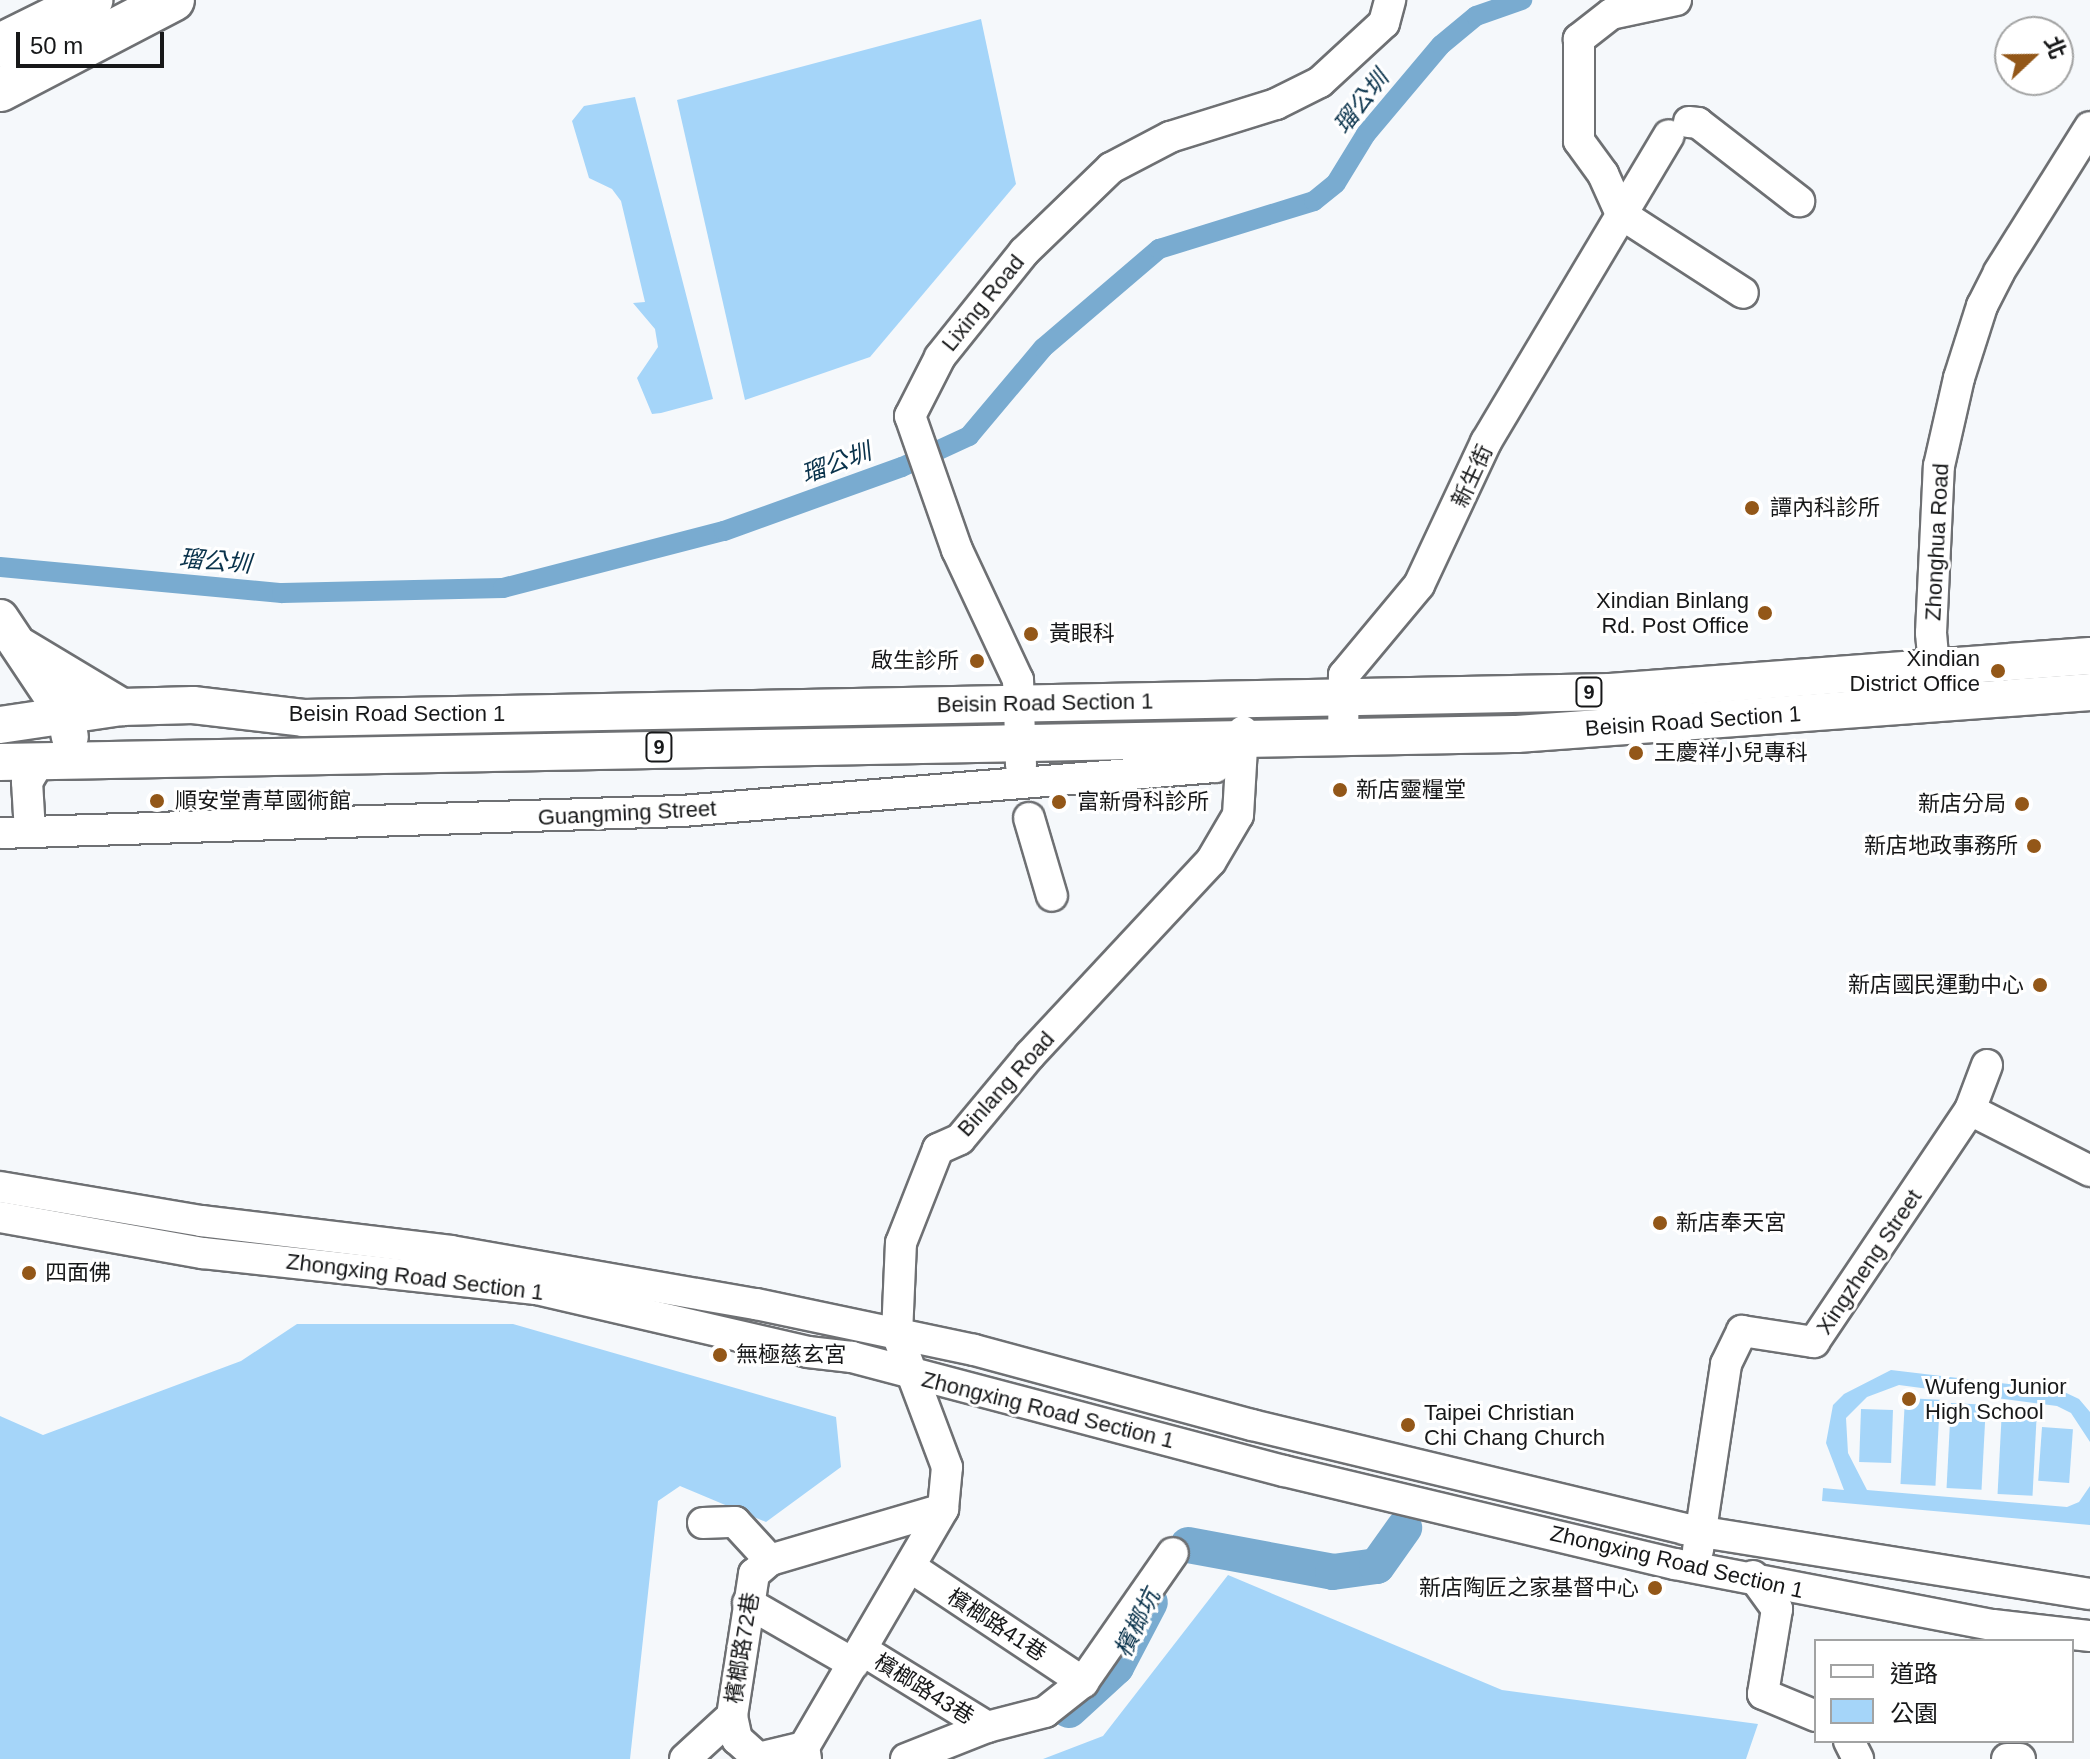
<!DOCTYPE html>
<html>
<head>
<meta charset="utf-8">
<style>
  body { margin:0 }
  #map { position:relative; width:2090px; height:1759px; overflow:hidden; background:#f5f8fb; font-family:Helvetica,"Noto Sans TC",sans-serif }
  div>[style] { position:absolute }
  .green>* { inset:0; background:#a5d5f9; transform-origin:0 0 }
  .canal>* { height:20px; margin:-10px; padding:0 10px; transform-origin:10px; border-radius:10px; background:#79abd0 }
  .river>* { height:36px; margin:-18px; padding:0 18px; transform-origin:18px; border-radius:18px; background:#79abd0 }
  .roads { filter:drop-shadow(2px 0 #6e7073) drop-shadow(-2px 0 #6e7073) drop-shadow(0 2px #6e7073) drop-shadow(0 -2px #6e7073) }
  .minor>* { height:30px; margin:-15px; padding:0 15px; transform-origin:15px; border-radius:15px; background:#fff }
  .major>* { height:36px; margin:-18px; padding:0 18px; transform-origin:18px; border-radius:18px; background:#fff }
  .highway>* { height:42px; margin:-21px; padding:0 21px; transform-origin:21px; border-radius:21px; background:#fff }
  .dots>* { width:22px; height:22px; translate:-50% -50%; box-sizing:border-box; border:4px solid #fff; border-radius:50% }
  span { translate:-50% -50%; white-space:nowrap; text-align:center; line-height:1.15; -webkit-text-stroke:6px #fff; paint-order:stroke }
  .shield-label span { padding:2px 6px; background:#fff; border:2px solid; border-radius:6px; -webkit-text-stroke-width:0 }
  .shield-label { font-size:20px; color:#171819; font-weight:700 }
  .street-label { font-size:22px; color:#171819 }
  .poi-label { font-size:22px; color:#171819 }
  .left { translate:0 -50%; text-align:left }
  .right { translate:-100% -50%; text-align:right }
  .water-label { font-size:24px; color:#09324b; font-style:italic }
  .legend { position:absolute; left:1814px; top:1639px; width:260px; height:104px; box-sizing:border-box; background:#fff; border:2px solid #a2a3a3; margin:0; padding:10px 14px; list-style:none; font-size:24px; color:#171819 }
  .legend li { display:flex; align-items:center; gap:16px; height:40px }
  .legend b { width:40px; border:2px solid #a2a3a3 }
  .north { position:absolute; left:1994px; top:16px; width:80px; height:80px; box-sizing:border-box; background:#fff; border:2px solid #a2a3a3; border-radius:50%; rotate:68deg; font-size:22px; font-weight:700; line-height:32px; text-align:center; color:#171819 }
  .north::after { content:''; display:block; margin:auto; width:28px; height:36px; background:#935718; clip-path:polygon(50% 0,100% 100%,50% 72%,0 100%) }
  .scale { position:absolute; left:16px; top:32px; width:148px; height:36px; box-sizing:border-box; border:4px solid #171819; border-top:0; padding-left:10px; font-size:24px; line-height:28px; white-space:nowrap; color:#171819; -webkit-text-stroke:6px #fff; paint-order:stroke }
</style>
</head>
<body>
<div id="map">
  <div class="green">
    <div style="clip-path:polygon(981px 19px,1016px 184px,870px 357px,745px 400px,677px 100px)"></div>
    <div style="clip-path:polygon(635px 97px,713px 399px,661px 413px,652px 414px,637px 378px,658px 347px,655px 329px,633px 303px,645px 302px,621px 201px,612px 189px,589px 178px,572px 121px,584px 106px)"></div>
    <div style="clip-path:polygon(297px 1324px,513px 1324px,836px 1417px,841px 1467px,766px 1522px,680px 1486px,658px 1501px,630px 1759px,0 1759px,0 1416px,43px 1435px,241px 1361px)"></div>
    <div style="clip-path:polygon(1891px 1370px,2060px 1390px,2079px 1399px,2090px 1412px,2090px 1442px,2071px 1413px,2057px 1406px,1899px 1385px,1867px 1397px,1846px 1418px,1848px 1453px,1867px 1490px,2067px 1507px,2079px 1502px,2090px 1486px,2090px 1525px,1822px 1501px,1823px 1488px,1844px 1490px,1826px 1443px,1833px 1405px,1844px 1394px)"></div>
    <div style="left:1905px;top:1398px;width:35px;height:86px;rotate:3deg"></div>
    <div style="left:1951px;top:1403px;width:35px;height:85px;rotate:3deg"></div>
    <div style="left:1861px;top:1409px;width:32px;height:53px;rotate:2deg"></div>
    <div style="left:2002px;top:1409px;width:35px;height:85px;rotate:3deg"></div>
    <div style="left:2042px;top:1427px;width:31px;height:54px;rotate:4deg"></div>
    <div style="clip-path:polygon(1228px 1575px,1502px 1690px,1758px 1724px,1746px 1759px,1043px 1759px,1103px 1736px)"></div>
  </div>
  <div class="canal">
    <div style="left:0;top:567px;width:283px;rotate:5.3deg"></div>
    <div style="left:282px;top:593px;width:221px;rotate:-1.3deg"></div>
    <div style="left:503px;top:588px;width:228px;rotate:-14.5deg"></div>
    <div style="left:724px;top:531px;width:189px;rotate:-19.8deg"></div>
    <div style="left:902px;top:467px;width:74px;rotate:-24.8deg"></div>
    <div style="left:969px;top:436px;width:115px;rotate:-49.9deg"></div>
    <div style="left:1043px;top:348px;width:153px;rotate:-40.5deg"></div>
    <div style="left:1159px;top:249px;width:162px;rotate:-17.2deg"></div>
    <div style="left:1314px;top:201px;width:28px;rotate:-39deg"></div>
    <div style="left:1336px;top:183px;width:57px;rotate:-58.5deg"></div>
    <div style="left:1366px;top:134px;width:116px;rotate:-49.9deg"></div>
    <div style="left:1441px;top:45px;width:45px;rotate:-39.6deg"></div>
    <div style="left:1476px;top:16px;width:49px;rotate:-19.2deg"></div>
  </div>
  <div class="river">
    <div style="left:1188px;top:1545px;width:147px;rotate:10.5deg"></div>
    <div style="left:1333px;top:1572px;width:44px;rotate:-7.8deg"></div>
    <div style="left:1377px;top:1566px;width:47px;rotate:-54.6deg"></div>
    <div style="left:1069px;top:1710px;width:64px;rotate:-42.5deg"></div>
    <div style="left:1116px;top:1667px;width:73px;rotate:-62.4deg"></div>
  </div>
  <div class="roads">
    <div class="minor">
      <div style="left:1676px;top:0;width:66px;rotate:167.8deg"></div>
      <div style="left:1611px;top:14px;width:41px;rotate:142deg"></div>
      <div style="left:1579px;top:39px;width:102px;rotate:90deg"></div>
      <div style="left:1579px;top:141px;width:41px;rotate:54deg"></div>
      <div style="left:1603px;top:174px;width:44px;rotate:65.8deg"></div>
      <div style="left:1621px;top:214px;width:145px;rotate:32.9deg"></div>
      <div style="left:1689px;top:122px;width:9px;rotate:6deg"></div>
      <div style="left:1698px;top:123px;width:128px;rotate:37.7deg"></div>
      <div style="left:1936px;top:689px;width:56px;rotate:-95.1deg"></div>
      <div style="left:1931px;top:633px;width:167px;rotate:-87.3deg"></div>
      <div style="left:1939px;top:466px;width:90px;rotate:-77.2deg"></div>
      <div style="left:1959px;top:378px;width:76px;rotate:-72.3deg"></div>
      <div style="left:1982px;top:306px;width:38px;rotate:-63deg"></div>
      <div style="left:1999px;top:272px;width:171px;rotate:-57.9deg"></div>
      <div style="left:1343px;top:738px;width:63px;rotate:-89.1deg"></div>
      <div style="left:1344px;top:675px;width:117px;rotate:-50.2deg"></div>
      <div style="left:1419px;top:585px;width:158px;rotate:-64.9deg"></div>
      <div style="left:1486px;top:442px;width:357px;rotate:-59.2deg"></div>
      <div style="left:1021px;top:765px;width:85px;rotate:-92deg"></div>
      <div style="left:1018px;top:680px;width:144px;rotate:-115.1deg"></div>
      <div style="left:957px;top:550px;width:142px;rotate:-109.3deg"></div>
      <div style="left:910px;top:416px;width:66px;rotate:-63deg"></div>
      <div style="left:940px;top:357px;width:134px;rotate:-51.3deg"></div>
      <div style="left:1024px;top:252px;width:121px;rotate:-44deg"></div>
      <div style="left:1111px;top:168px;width:67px;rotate:-27.7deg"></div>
      <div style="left:1170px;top:137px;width:111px;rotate:-17.3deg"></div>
      <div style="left:1276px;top:104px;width:49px;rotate:-26.6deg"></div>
      <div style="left:1320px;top:82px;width:87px;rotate:-42.7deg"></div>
      <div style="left:1384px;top:23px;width:24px;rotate:-75deg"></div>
      <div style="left:1029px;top:818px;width:81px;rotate:73.6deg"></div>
      <div style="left:30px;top:832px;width:50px;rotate:-93.4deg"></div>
      <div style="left:27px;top:782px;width:26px;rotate:-59deg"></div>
      <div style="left:0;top:833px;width:682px;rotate:-1.85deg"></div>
      <div style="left:682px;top:811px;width:535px;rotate:-4.72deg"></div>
      <div style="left:1215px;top:767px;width:38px;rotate:-43deg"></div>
      <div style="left:1970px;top:1110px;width:135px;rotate:26.9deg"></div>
      <div style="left:0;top:1187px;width:204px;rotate:9.6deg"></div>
      <div style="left:201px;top:1221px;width:252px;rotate:6.8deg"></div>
      <div style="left:451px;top:1251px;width:310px;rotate:9.9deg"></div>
      <div style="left:756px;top:1304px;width:223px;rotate:11.9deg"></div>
      <div style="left:974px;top:1350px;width:288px;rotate:15.1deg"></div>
      <div style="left:1252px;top:1425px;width:444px;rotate:13.5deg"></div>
      <div style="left:1684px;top:1529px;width:411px;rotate:9.1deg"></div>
      <div style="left:0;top:1217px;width:206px;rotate:10.1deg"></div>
      <div style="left:203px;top:1253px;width:335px;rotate:6.2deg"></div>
      <div style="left:536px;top:1289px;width:279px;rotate:13deg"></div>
      <div style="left:808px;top:1352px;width:44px;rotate:6.5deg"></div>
      <div style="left:852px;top:1357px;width:447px;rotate:14.8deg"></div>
      <div style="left:1284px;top:1471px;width:402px;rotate:13.4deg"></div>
      <div style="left:1675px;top:1564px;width:324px;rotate:10.9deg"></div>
      <div style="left:1993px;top:1625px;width:98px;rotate:6.5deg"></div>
      <div style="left:703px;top:1523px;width:32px;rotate:-2deg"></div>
      <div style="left:735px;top:1522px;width:52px;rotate:47.4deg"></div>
      <div style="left:1698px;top:1550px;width:188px;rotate:-81.4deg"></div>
      <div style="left:1726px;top:1364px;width:37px;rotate:-64deg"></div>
      <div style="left:1742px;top:1331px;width:73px;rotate:8.7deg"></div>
      <div style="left:1814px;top:1342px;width:280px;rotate:-56.1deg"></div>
      <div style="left:1970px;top:1110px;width:48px;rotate:-69.3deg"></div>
      <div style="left:912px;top:1568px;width:206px;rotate:33.7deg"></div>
      <div style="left:1753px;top:1576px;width:41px;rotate:54deg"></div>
      <div style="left:1777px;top:1609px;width:86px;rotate:99.4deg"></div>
      <div style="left:1763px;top:1694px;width:57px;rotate:22.5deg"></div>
      <div style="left:748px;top:1603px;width:122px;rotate:29.9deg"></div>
      <div style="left:862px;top:1650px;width:147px;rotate:31.6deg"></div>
      <div style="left:732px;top:1716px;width:24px;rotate:78deg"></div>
      <div style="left:737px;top:1739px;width:28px;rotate:42deg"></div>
      <div style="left:758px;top:1758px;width:47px;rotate:-13.4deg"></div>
      <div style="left:1849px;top:1741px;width:20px;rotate:63deg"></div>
      <div style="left:685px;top:1759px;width:64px;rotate:-42.5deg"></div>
      <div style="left:732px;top:1716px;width:144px;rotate:-81.2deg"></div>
      <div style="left:754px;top:1574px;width:21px;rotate:-41deg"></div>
      <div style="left:770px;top:1560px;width:180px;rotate:-16.4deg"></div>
      <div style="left:806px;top:1759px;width:12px;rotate:-99deg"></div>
      <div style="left:804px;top:1747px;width:276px;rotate:-59.7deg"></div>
      <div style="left:943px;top:1509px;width:42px;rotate:-84.6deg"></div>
      <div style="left:947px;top:1467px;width:142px;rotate:-110.6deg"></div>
      <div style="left:897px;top:1334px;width:91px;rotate:-87.5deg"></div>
      <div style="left:901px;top:1243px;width:101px;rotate:-68.5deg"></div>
      <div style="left:938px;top:1149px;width:24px;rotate:-24deg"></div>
      <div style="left:960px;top:1139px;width:109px;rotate:-50.2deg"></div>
      <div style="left:1030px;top:1055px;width:265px;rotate:-47deg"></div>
      <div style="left:1211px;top:861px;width:53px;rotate:-59.6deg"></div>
      <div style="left:1238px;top:815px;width:84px;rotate:-86.6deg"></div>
      <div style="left:906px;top:1759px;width:87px;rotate:-21.6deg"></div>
      <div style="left:987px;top:1727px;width:60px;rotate:-14.5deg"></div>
      <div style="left:1045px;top:1712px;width:48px;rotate:-38.3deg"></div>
      <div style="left:1083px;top:1682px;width:157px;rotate:-55.1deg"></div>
      <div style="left:2007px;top:1759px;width:13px"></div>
    </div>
    <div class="major">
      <div style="left:0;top:618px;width:119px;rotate:56.3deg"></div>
      <div style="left:66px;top:717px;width:20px;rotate:79deg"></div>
      <div style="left:22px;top:647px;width:117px;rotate:31deg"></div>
      <div style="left:0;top:725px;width:123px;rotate:-8.4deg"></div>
      <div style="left:122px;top:707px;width:71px;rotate:-1.6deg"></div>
      <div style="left:193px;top:705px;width:111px;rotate:6.7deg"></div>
      <div style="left:303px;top:718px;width:1307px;rotate:-1.14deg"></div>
      <div style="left:1610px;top:692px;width:481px;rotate:-4.3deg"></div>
      <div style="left:0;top:762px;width:1517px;rotate:-1.06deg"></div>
      <div style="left:1517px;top:734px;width:575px;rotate:-4.19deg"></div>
    </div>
    <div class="highway">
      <div style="left:0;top:45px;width:102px;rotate:-26.3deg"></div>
      <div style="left:0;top:90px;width:195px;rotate:-27.5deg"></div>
    </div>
  </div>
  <div class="dots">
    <div style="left:1752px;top:508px;background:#935718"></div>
    <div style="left:1765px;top:613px;background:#935718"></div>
    <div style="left:1031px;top:634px;background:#935718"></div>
    <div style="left:977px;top:661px;background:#935718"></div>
    <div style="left:1998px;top:671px;background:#935718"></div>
    <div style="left:1636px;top:753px;background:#935718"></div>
    <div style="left:1340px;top:790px;background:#935718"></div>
    <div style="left:157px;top:801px;background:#935718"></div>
    <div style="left:1059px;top:802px;background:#935718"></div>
    <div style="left:2022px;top:804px;background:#935718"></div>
    <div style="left:2034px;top:846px;background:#935718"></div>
    <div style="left:2040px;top:985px;background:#935718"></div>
    <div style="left:1660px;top:1223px;background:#935718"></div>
    <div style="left:29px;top:1273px;background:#935718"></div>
    <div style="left:720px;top:1355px;background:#935718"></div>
    <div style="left:1909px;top:1399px;background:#935718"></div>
    <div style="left:1408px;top:1425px;background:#935718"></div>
    <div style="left:1655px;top:1588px;background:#935718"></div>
  </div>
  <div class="shield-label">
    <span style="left:1589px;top:692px">9</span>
    <span style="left:659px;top:747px">9</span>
  </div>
  <div class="street-label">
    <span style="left:983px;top:303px;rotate:-51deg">Lixing Road</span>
    <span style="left:1472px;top:476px;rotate:-65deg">新生街</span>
    <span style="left:1937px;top:542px;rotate:-87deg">Zhonghua Road</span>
    <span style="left:1045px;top:703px;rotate:-1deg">Beisin Road Section 1</span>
    <span style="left:397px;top:714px">Beisin Road Section 1</span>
    <span style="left:1693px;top:721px;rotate:-4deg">Beisin Road Section 1</span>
    <span style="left:627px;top:813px;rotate:-3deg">Guangming Street</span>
    <span style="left:1006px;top:1084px;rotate:-48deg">Binlang Road</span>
    <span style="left:1869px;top:1262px;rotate:-56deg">Xingzheng Street</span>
    <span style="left:415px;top:1277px;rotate:7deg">Zhongxing Road Section 1</span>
    <span style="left:1048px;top:1410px;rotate:14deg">Zhongxing Road Section 1</span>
    <span style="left:1677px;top:1562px;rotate:13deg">Zhongxing Road Section 1</span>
    <span style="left:997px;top:1625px;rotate:33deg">檳榔路41巷</span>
    <span style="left:742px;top:1648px;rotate:-81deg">檳榔路72巷</span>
    <span style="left:924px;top:1689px;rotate:32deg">檳榔路43巷</span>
  </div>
  <div class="poi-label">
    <span class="left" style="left:1770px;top:508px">譚內科診所</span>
    <span class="right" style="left:1749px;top:613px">Xindian Binlang<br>Rd. Post Office</span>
    <span class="left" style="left:1049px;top:634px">黃眼科</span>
    <span class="right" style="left:1980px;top:671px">Xindian<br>District Office</span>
    <span class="right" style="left:959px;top:661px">啟生診所</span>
    <span class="left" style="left:1654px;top:753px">王慶祥小兒專科</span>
    <span class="left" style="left:1356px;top:790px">新店靈糧堂</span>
    <span class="left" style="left:175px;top:801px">順安堂青草國術館</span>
    <span class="left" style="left:1077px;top:802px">富新骨科診所</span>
    <span class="right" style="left:2006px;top:804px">新店分局</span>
    <span class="right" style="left:2018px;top:846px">新店地政事務所</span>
    <span class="right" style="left:2024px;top:985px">新店國民運動中心</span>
    <span class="left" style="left:1676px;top:1223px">新店奉天宮</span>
    <span class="left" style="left:45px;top:1273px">四面佛</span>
    <span class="left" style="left:736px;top:1355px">無極慈玄宮</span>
    <span class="left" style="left:1925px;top:1399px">Wufeng Junior<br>High School</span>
    <span class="left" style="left:1424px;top:1425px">Taipei Christian<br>Chi Chang Church</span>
    <span class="right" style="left:1639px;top:1588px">新店陶匠之家基督中心</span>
  </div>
  <div class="water-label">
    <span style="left:1361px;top:102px;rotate:-52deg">瑠公圳</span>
    <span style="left:836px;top:463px;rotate:-20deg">瑠公圳</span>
    <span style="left:215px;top:561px;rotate:5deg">瑠公圳</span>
    <span style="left:1137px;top:1623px;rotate:-64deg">檳榔坑</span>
  </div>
  <ul class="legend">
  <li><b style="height:10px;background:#fff"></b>道路</li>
  <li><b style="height:22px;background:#a5d5f9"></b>公園</li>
  </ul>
  <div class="north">北</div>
  <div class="scale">50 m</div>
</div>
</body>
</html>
